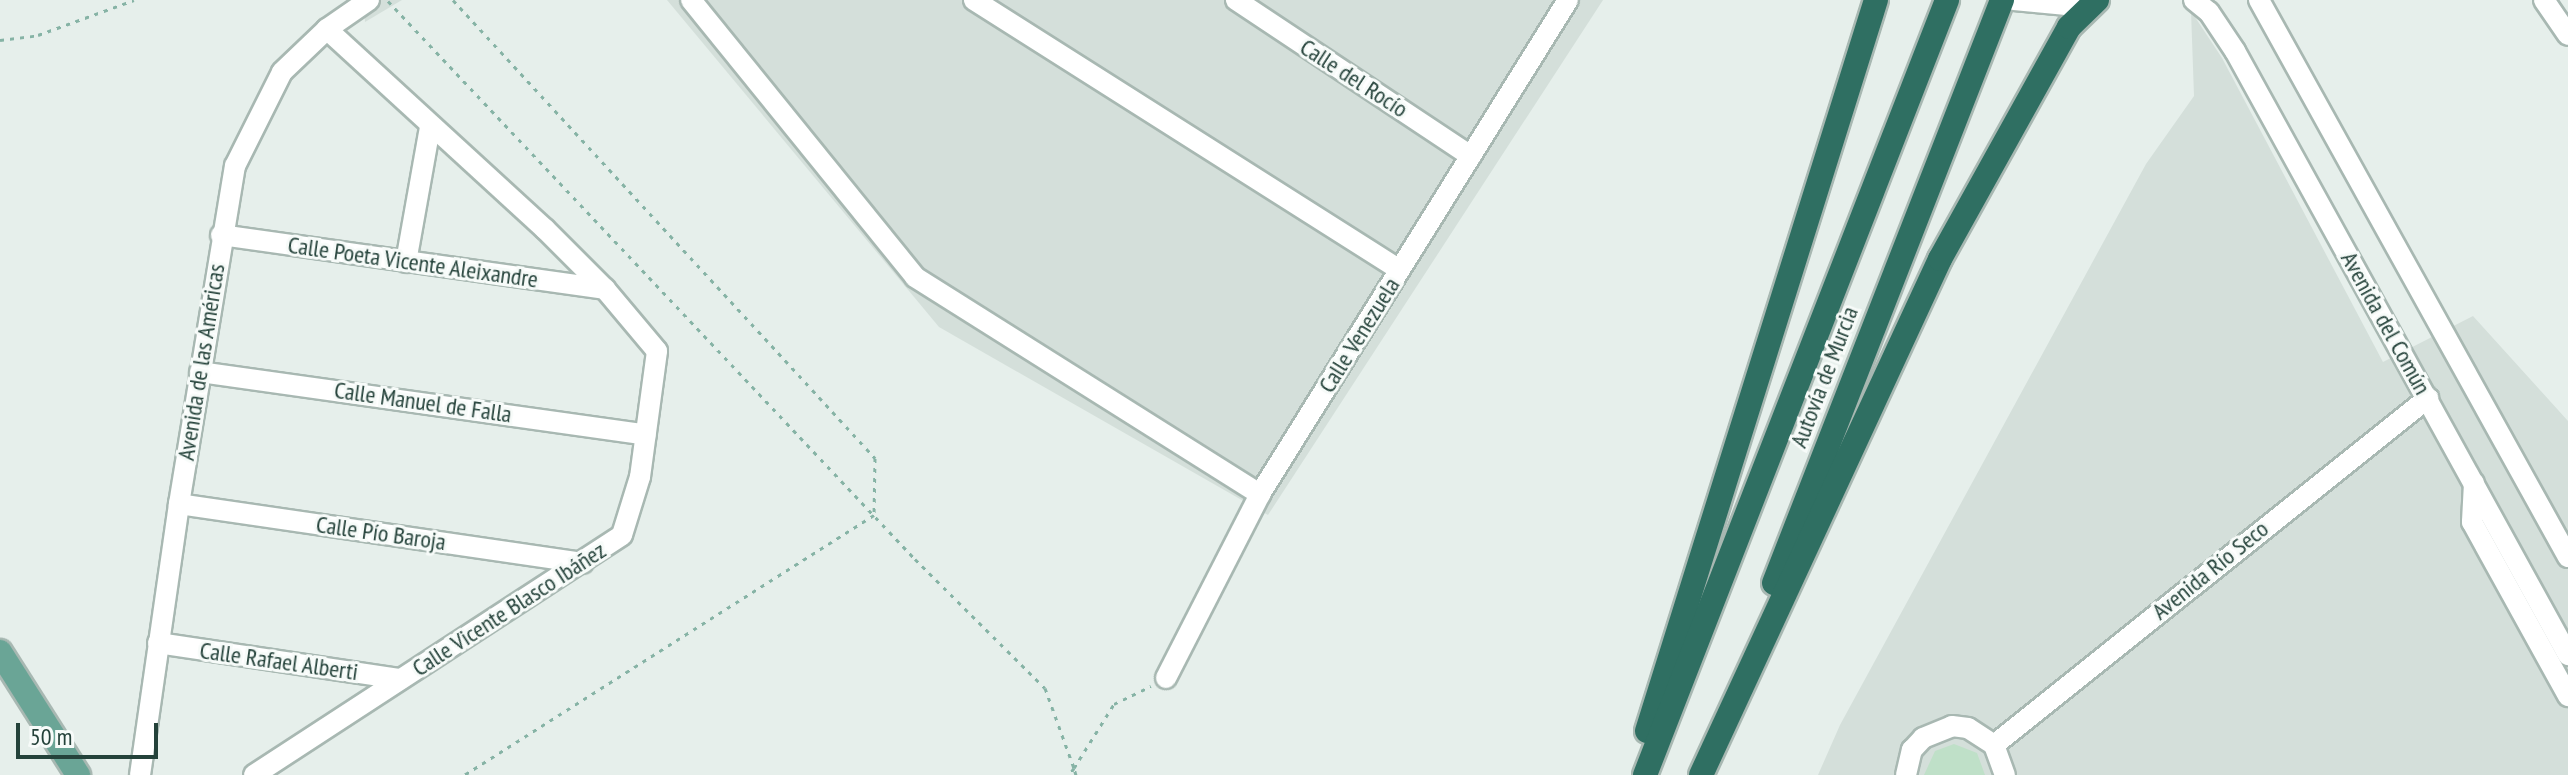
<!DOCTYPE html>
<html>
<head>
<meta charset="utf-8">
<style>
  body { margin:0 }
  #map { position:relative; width:2568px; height:775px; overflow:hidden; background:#e6efeb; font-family:"PT Sans Narrow",sans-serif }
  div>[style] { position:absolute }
  .built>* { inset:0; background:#d4dfda }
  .green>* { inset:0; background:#bfe0c8 }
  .path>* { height:3px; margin-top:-1.5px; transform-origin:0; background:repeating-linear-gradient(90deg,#86b3a5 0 4px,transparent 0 10px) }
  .roads { filter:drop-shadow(2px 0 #a8b8b2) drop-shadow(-2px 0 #a8b8b2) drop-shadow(0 2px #a8b8b2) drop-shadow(0 -2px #a8b8b2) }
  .minor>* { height:20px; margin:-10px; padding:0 10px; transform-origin:10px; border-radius:10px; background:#fff }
  .major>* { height:24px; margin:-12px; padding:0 12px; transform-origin:12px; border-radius:12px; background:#6aa596 }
  .highway>* { height:24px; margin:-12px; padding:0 12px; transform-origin:12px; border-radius:12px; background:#2f6f62 }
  span { translate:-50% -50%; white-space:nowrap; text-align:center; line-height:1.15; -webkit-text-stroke:6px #f7fbf9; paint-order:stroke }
  .street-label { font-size:24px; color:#24423a }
  .scale { position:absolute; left:16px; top:723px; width:142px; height:36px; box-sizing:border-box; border:4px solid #24423a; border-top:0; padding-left:10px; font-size:24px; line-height:28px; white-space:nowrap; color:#24423a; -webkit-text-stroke:6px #f7fbf9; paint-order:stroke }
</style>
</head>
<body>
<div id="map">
  <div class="built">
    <div style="clip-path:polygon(363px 0,402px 0,365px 22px)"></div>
    <div style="clip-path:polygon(667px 0,1603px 0,1268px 515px,939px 327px)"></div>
    <div style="clip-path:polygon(2191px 11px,2222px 58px,2383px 362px,2473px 316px,2568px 421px,2568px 775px,1818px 775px,1840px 725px,2146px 164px,2194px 96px)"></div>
  </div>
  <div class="green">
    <div style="clip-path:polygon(1954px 744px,1977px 753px,1985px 775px,1924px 775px,1935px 751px)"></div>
  </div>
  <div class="path">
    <div style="left:453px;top:0;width:623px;rotate:47.34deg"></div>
    <div style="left:875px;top:458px;width:57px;rotate:91deg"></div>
    <div style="left:874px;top:515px;width:485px;rotate:147.6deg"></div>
    <div style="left:388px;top:1px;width:768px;rotate:46.64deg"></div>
    <div style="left:915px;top:559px;width:183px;rotate:44.8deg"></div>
    <div style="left:1045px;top:688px;width:85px;rotate:70.1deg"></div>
    <div style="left:1074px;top:768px;width:9px;rotate:126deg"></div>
    <div style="left:0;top:40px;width:38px;rotate:-7deg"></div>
    <div style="left:38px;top:35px;width:102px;rotate:-20deg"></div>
    <div style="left:1076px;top:775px;width:7px;rotate:-106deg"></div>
    <div style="left:1074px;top:768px;width:75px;rotate:-58deg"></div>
    <div style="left:1114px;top:704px;width:41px;rotate:-25.9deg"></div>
  </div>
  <div class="roads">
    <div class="minor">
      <div style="left:691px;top:0;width:356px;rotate:51deg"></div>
      <div style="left:915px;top:277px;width:408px;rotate:32.2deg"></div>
      <div style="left:974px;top:0;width:504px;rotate:32.37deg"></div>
      <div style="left:1236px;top:0;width:282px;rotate:33.6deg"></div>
      <div style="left:2014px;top:0;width:53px;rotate:5.4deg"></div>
      <div style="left:2067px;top:5px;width:14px;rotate:-21deg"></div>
      <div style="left:2194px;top:0;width:19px;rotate:39deg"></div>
      <div style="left:2209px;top:12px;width:47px;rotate:56.3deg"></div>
      <div style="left:2235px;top:51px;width:690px;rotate:61.13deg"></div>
      <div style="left:2259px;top:0;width:637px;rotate:60.98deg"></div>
      <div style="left:2544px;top:0;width:42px;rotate:55.6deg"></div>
      <div style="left:221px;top:235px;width:388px;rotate:8deg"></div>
      <div style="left:406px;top:262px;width:137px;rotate:-79.9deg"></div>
      <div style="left:200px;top:372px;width:450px;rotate:8deg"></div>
      <div style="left:2474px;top:483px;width:39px;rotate:93deg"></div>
      <div style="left:2472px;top:522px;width:199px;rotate:61.1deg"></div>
      <div style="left:179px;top:504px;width:408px;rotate:8.3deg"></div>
      <div style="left:158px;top:643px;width:245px;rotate:8.5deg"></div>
      <div style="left:1166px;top:678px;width:207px;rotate:-62.9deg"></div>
      <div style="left:1260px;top:494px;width:582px;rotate:-58.06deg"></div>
      <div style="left:1994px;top:745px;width:556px;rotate:-38.64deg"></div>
      <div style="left:140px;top:775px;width:274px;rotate:-81.8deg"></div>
      <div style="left:179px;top:504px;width:343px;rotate:-80.6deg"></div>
      <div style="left:235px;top:166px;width:105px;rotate:-63.4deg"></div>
      <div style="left:282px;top:72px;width:62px;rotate:-43.7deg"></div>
      <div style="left:327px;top:29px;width:51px;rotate:-34.6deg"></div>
      <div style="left:254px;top:775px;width:439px;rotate:-33.1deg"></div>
      <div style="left:622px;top:535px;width:61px;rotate:-72.8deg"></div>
      <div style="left:640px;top:477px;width:127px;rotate:-82.3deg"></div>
      <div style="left:657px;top:351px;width:81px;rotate:-130deg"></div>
      <div style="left:605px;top:289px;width:85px;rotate:-135deg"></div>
      <div style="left:545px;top:229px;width:296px;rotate:-137.5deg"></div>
      <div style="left:1906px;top:775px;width:26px;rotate:-77deg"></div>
      <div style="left:1912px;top:750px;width:16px;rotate:-47deg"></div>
      <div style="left:1923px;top:738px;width:31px;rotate:-22deg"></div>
      <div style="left:1952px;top:726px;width:16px;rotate:7deg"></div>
      <div style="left:1968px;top:728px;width:31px;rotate:33deg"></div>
      <div style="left:1994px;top:745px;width:32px;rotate:70deg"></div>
    </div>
    <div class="major">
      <div style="left:0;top:652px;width:146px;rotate:57.6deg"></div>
    </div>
    <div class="highway">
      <div style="left:1774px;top:583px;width:626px;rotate:-68.64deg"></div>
      <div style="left:1647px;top:731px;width:766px;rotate:-72.61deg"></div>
      <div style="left:1645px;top:775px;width:832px;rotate:-68.71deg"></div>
      <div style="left:1701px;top:775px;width:569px;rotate:-65.15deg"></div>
      <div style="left:1940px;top:259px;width:265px;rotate:-60.9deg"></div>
      <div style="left:2069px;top:27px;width:39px;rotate:-44deg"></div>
    </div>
  </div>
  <div class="street-label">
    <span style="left:1354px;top:78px;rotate:33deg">Calle del Rocío</span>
    <span style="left:413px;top:262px;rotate:8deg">Calle Poeta Vicente Aleixandre</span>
    <span style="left:2386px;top:323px;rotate:61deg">Avenida del Común</span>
    <span style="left:1359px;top:335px;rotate:-58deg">Calle Venezuela</span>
    <span style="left:201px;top:362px;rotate:-81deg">Avenida de las Américas</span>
    <span style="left:1824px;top:377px;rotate:-69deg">Autovía de Murcia</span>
    <span style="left:423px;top:402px;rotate:8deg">Calle Manuel de Falla</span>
    <span style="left:381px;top:533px;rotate:8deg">Calle Pío Baroja</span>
    <span style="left:2210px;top:570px;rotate:-39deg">Avenida Río Seco</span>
    <span style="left:509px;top:609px;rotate:-33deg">Calle Vicente Blasco Ibáñez</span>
    <span style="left:279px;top:661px;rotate:8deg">Calle Rafael Alberti</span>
  </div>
  <div class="scale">50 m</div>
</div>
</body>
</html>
